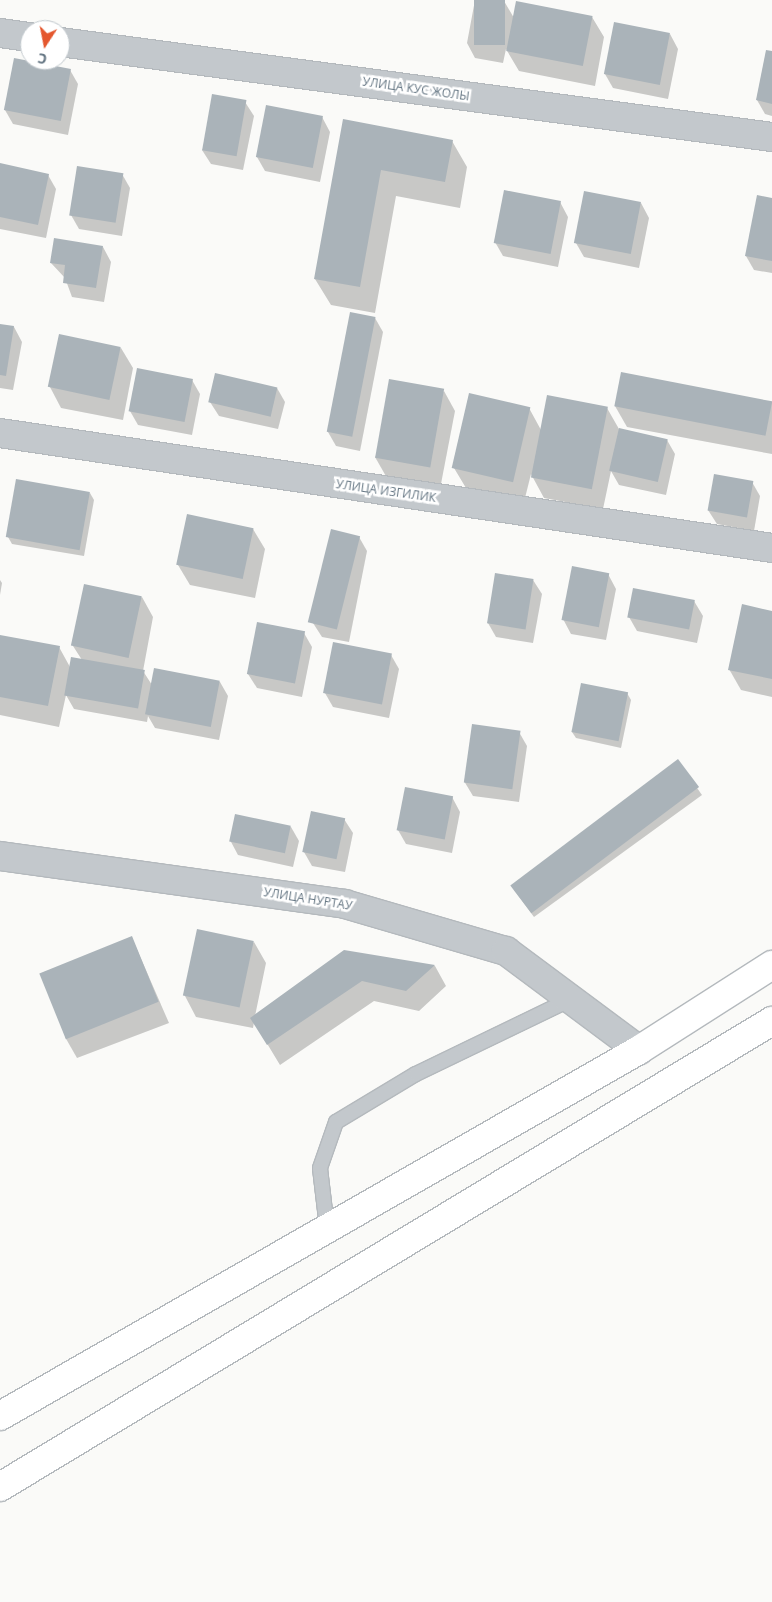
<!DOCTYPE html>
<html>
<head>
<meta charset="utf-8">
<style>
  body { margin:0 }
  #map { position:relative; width:772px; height:1602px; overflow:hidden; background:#fafaf8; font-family:"Open Sans",sans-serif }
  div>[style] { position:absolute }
  .shadow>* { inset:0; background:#0003 }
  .building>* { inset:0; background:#aab3b9; transform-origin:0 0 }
  .roads { filter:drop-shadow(1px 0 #b4b9bd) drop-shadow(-1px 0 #b4b9bd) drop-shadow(0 1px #b4b9bd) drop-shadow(0 -1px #b4b9bd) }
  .lane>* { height:14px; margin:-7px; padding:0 7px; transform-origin:7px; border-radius:7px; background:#c3c8cc }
  .street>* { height:28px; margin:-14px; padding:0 14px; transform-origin:14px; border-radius:14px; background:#c3c8cc }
  .highway>* { height:28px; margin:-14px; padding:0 14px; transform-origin:14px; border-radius:14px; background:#fff }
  span { translate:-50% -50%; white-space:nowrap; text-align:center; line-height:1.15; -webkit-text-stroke:5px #fff; paint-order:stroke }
  .street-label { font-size:12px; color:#657683 }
  .north { position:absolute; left:20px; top:20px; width:50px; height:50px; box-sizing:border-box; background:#fff; border:1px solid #c1c8cd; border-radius:50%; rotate:191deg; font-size:14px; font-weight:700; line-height:20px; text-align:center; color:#657683 }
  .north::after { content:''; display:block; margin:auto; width:18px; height:22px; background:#e4572e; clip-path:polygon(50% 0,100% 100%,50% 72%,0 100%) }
</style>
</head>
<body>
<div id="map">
  <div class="shadow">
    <div style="clip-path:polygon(475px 0,504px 1px,514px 18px,592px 17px,604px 37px,595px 86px,519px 71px,506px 49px,503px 63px,475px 58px,467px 43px)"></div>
    <div style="clip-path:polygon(670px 34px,678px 49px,668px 99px,613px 88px,605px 74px)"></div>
    <div style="clip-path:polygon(772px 52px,772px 116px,765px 114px,757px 100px)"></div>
    <div style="clip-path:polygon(70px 70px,78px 84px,68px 135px,13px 124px,5px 110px)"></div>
    <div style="clip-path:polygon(245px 102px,254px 116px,243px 170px,211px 164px,202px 150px)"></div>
    <div style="clip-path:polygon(322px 117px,330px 132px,320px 182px,265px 171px,257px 157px)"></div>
    <div style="clip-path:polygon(344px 121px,452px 141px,467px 167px,460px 208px,396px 196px,375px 313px,331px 305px,315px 279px)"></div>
    <div style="clip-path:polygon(0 165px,48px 175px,56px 189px,46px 238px,0 229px)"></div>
    <div style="clip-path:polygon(122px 174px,130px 188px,122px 236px,79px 229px,71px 215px)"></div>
    <div style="clip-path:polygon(772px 200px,772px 273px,754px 270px,746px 256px)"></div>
    <div style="clip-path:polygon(560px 202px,568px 217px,558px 267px,503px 256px,495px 242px)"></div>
    <div style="clip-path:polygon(641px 203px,649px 218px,639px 268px,584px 257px,576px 243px)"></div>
    <div style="clip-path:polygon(103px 247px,111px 262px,104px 302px,72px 297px,65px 278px,51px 263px)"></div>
    <div style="clip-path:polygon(375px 318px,383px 332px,360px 451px,336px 446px,328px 432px)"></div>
    <div style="clip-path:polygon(0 325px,14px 327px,22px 342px,13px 390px,0 388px)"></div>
    <div style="clip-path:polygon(121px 348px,133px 368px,123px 420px,61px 408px,50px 387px)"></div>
    <div style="clip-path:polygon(622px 374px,772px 402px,772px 454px,627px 427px,615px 406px)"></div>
    <div style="clip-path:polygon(192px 380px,200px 394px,192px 435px,138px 425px,130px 411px)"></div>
    <div style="clip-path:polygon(277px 388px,285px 402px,278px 429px,219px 416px,210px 402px)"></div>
    <div style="clip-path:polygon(444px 391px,455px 411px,440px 489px,387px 478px,375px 457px)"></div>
    <div style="clip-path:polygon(529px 408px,541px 430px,607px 408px,619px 429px,667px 440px,675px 454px,666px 495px,619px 485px,611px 471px,603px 509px,544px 498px,531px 474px,524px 502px,466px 488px,454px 468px)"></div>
    <div style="clip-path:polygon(752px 482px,760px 496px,754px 531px,717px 524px,708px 510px)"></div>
    <div style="clip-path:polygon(90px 493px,94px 500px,84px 556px,12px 544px,8px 537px)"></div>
    <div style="clip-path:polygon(253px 529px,265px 549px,255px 598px,190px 585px,178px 565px)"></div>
    <div style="clip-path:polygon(359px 537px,367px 551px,349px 642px,322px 637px,313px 623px)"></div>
    <div style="clip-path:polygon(608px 574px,616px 589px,606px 640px,571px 634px,563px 619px)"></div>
    <div style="clip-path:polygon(0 580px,2px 583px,0 595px)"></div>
    <div style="clip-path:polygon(533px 580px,542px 594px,533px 643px,496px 637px,488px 623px)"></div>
    <div style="clip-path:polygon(142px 597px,153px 617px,143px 671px,152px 685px,220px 682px,228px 696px,219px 740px,155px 728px,148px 716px,147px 722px,74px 709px,66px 695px,59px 727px,0 715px,0 636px,59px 647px,70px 667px,82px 660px,73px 646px)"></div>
    <div style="clip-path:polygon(694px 601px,703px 616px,697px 643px,637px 631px,629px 617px)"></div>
    <div style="clip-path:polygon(772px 612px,772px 697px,741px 690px,729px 669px)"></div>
    <div style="clip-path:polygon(304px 633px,312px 647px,302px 697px,257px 688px,248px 674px)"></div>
    <div style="clip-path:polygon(391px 655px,399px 669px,389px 718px,333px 707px,325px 693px)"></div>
    <div style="clip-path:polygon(627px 693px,631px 700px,621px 748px,576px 738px,572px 732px)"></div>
    <div style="clip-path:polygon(519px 732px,527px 746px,519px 802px,473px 796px,464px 781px)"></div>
    <div style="clip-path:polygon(678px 761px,702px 795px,534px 917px,514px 890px)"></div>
    <div style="clip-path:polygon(452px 797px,460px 812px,452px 853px,406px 844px,398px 830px)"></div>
    <div style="clip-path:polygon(344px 819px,353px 833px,345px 872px,312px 866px,304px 852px)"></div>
    <div style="clip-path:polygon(291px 827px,299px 841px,293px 867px,238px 855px,230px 840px)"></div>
    <div style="clip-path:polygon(132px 938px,169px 1023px,77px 1058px,65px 1037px)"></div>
    <div style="clip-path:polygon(254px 942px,266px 963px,255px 1016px,345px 951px,435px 966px,446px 986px,419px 1011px,374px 1001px,280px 1065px,254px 1022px,253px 1028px,196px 1017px,185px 996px)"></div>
  </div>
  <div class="building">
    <div style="left:474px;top:0;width:31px;height:45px"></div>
    <div style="left:516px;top:1px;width:78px;height:51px;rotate:11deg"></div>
    <div style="left:614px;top:22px;width:57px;height:53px;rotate:11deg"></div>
    <div style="clip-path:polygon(766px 50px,772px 51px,772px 104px,756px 100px)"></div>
    <div style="left:14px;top:58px;width:58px;height:53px;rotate:11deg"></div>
    <div style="left:212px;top:94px;width:35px;height:57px;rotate:10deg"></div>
    <div style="left:266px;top:105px;width:58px;height:53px;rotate:11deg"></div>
    <div style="clip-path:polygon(343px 119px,453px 140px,445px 182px,381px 170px,360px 287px,314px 279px)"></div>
    <div style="clip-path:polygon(0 163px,49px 174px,38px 225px,0 217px)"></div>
    <div style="left:77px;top:166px;width:47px;height:50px;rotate:9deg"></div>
    <div style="left:504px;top:190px;width:58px;height:54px;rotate:11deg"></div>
    <div style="left:584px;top:191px;width:58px;height:53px;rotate:11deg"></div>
    <div style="clip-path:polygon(757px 195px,772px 198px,772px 261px,745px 256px)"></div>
    <div style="clip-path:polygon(54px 238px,103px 246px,96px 288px,63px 283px,65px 265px,50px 263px)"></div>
    <div style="left:350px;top:312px;width:26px;height:122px;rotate:11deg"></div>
    <div style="clip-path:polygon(0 324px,14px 326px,6px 376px,0 375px)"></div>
    <div style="left:59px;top:334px;width:63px;height:54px;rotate:12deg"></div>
    <div style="left:137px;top:368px;width:57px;height:44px;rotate:11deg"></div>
    <div style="left:621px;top:372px;width:154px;height:35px;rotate:11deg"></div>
    <div style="left:215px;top:373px;width:64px;height:30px;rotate:13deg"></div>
    <div style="left:389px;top:379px;width:56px;height:80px;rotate:10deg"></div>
    <div style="left:469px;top:393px;width:63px;height:77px;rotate:13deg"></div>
    <div style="left:547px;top:395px;width:62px;height:84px;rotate:11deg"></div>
    <div style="left:619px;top:428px;width:50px;height:44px;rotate:13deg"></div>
    <div style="left:714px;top:474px;width:40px;height:37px;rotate:10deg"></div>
    <div style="left:16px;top:479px;width:75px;height:59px;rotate:10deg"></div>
    <div style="left:187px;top:514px;width:68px;height:52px;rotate:12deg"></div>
    <div style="left:331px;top:529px;width:30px;height:96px;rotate:14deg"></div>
    <div style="left:572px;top:566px;width:38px;height:55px;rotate:11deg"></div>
    <div style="left:495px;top:573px;width:39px;height:51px;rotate:9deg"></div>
    <div style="left:84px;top:584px;width:59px;height:63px;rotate:12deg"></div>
    <div style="left:633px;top:588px;width:63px;height:30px;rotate:11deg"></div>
    <div style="clip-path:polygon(742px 604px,772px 611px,772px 679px,728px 670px)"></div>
    <div style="left:257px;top:622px;width:49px;height:53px;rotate:11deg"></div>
    <div style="clip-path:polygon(0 635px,60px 646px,48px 706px,0 697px)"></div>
    <div style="left:333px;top:642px;width:60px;height:52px;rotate:11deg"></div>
    <div style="left:71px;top:657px;width:75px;height:39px;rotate:10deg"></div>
    <div style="left:154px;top:668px;width:67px;height:47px;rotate:11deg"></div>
    <div style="left:581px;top:683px;width:48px;height:50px;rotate:11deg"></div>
    <div style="left:472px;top:724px;width:49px;height:59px;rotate:8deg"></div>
    <div style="left:678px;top:759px;width:35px;height:210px;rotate:53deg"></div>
    <div style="left:405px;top:787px;width:49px;height:44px;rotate:11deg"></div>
    <div style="left:311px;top:811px;width:35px;height:42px;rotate:12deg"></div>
    <div style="left:235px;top:814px;width:57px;height:28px;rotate:12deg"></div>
    <div style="left:197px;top:929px;width:58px;height:68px;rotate:12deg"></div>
    <div style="left:132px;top:936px;width:71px;height:100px;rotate:68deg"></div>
    <div style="clip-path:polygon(344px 950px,435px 965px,406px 991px,362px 981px,267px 1045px,250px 1018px)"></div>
  </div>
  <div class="roads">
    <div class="lane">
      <div style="left:327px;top:1228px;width:60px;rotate:-96.7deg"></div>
      <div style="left:320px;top:1168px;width:49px;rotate:-70.8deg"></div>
      <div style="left:336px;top:1122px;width:93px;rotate:-31deg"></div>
      <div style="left:416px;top:1074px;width:172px;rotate:-25.8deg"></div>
    </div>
    <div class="street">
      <div style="left:0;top:33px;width:30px;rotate:8deg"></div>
      <div style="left:60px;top:42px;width:718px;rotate:7.6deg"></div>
      <div style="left:0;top:433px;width:781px;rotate:8.47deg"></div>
      <div style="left:0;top:856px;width:348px;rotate:7.9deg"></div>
      <div style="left:345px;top:904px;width:168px;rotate:16.3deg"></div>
      <div style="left:506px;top:951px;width:166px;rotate:36.7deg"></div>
    </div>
    <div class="highway">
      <div style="left:0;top:1416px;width:736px;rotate:-29.8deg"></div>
      <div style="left:639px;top:1050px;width:158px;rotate:-32.6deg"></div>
      <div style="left:0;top:1487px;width:902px;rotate:-31.12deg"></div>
    </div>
  </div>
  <div class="street-label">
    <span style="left:416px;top:89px;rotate:8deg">УЛИЦА КУС ЖОЛЫ</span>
    <span style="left:386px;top:491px;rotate:8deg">УЛИЦА ИЗГИЛИК</span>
    <span style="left:308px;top:899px;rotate:9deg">УЛИЦА НУРТАУ</span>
  </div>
  <div class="north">С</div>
</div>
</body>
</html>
